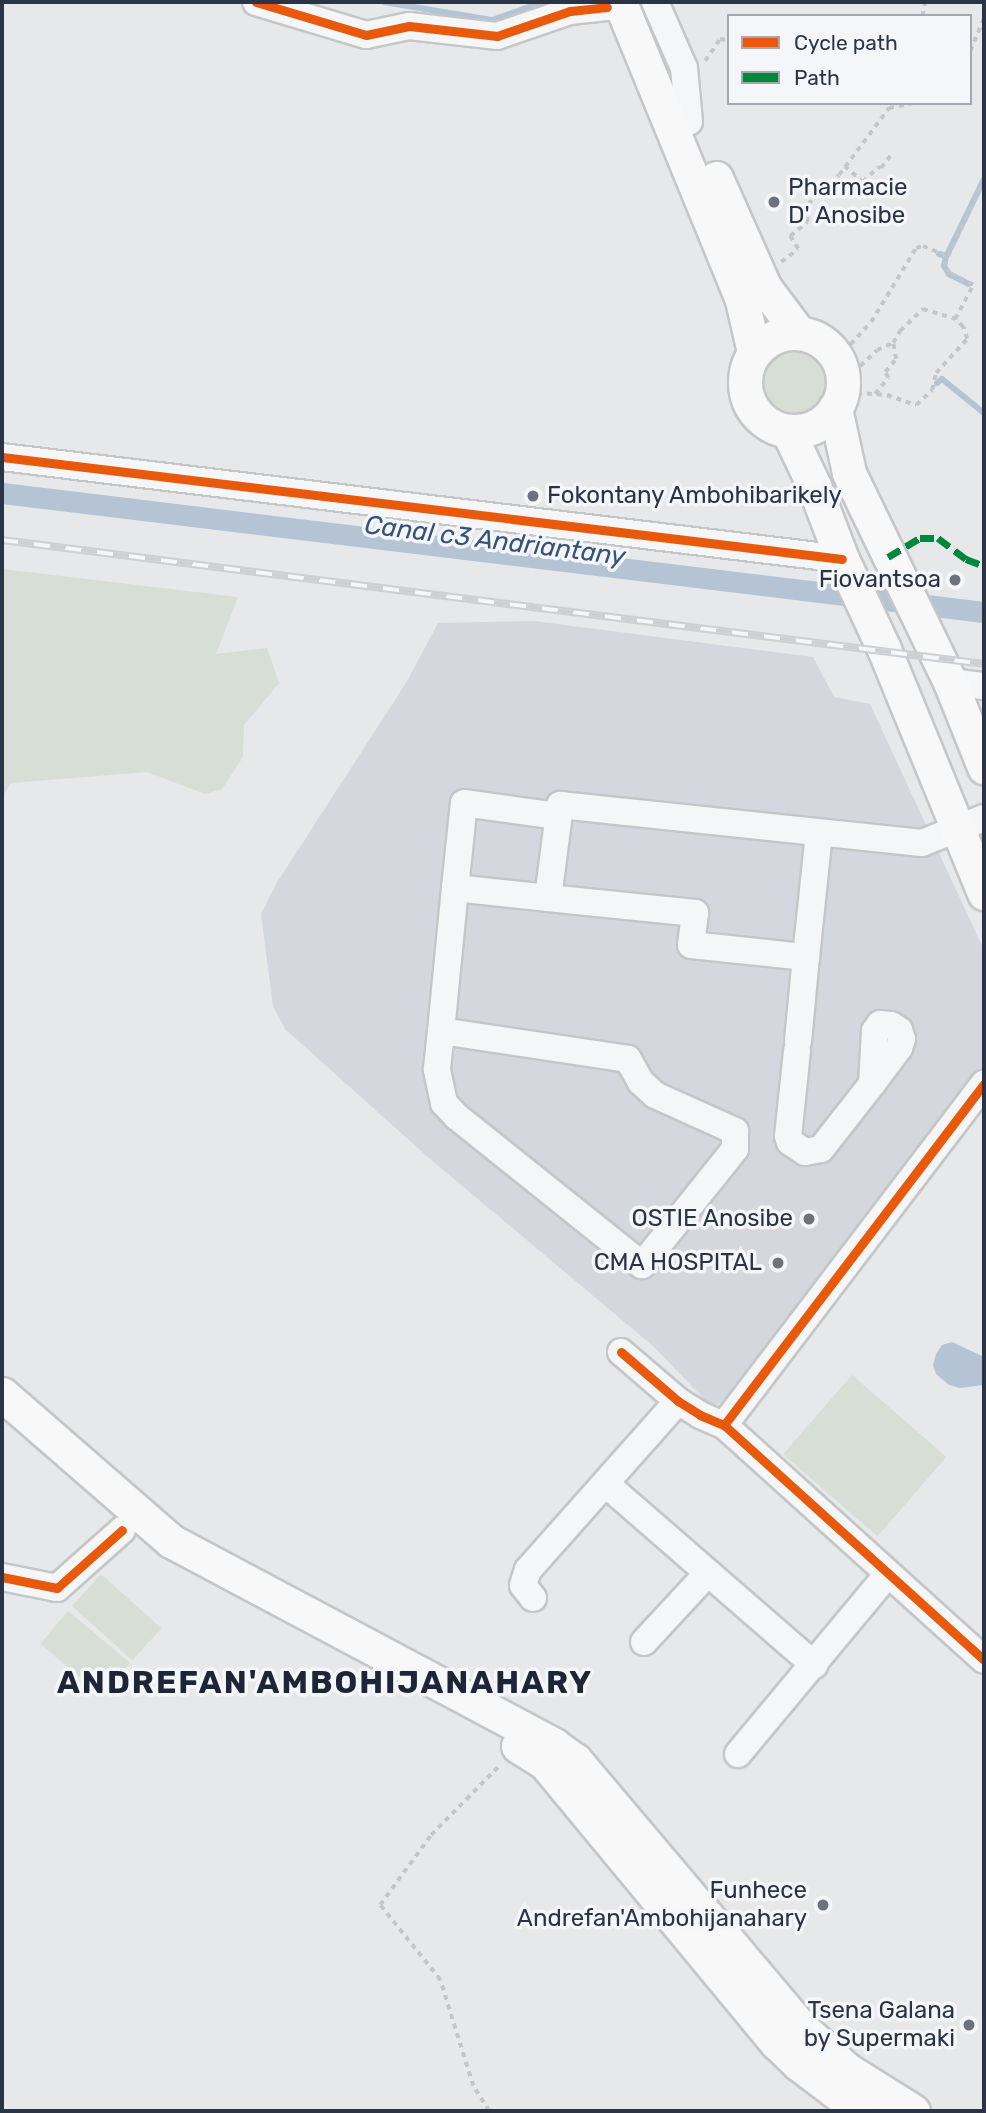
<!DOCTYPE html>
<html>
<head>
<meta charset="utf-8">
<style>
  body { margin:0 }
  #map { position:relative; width:986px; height:2113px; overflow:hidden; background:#e6e8ea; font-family:Rubik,sans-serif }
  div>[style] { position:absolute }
  .built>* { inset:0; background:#d4d7dd }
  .green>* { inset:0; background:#d6ded6; transform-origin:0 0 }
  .round { border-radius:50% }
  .water>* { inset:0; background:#b4c4d5 }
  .stream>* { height:6px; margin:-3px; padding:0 3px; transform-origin:3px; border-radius:3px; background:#b4c4d5 }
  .canal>* { height:21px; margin:-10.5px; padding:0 10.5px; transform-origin:10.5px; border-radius:10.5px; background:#b4c4d5 }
  .path>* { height:3.5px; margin-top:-1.75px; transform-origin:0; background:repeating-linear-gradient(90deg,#c5c6ca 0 5px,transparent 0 10px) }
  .roads { filter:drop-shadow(2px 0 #c4c6c8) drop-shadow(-2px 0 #c4c6c8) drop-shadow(0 2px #c4c6c8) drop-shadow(0 -2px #c4c6c8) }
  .minor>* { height:26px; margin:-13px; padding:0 13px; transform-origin:13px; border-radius:13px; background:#f5f6f7 }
  .major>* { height:33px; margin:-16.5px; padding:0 16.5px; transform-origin:16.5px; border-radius:16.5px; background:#f8f8f8 }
  .major>.ring { margin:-16.5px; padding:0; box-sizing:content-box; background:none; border:33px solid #f8f8f8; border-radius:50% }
  .rail>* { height:8px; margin-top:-4px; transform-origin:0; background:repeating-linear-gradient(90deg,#f4f6f9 0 16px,#cecfd2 0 32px); box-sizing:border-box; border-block:2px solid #cecfd2 }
  .quiet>* { height:7px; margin-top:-3.5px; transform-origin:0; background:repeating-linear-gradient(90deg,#00873e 0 14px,transparent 0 21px) }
  .cycleway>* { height:9px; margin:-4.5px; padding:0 4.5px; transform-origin:4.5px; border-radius:4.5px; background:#e8590c }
  .dots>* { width:19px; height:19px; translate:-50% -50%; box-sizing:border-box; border:4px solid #f4f6f9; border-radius:50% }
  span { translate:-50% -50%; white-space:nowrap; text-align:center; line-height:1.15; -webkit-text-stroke:7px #f4f6f9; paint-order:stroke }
  .poi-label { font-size:24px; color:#2b3445 }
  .left { translate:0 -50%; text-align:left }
  .right { translate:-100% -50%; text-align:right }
  .water-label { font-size:26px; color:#34527a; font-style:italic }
  .district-label { font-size:32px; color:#1d2536; font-weight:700; letter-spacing:2px }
  .frame { position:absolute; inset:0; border:4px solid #2b3445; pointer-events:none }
  .legend { position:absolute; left:727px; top:14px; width:245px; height:91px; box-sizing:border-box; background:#f4f6f9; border:2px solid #a4a8b1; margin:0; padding:9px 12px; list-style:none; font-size:21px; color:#2b3445 }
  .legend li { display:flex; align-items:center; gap:14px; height:35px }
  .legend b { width:35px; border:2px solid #a4a8b1 }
</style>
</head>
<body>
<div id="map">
  <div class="built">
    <div style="clip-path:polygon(534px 621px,813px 657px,834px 697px,870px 704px,984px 950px,984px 1065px,762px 1349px,729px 1398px,716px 1405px,707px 1402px,653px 1346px,429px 1158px,285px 1029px,273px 1006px,261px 914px,276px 884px,406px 683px,438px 623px)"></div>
  </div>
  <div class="green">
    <div class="round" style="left:762px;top:350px;width:64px;height:64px"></div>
    <div style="clip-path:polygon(2px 569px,238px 597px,216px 654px,267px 648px,279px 683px,244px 725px,243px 757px,222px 789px,205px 794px,147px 772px,11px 783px,2px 797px)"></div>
    <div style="left:852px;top:1375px;width:125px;height:105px;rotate:41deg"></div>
    <div style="left:101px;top:1574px;width:81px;height:43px;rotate:42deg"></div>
    <div style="left:68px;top:1611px;width:81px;height:43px;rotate:40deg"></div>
  </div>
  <div class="water">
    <div style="clip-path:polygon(952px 1342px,984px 1357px,984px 1385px,960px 1388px,949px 1385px,936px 1374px,933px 1365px,936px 1354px,942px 1345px)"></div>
  </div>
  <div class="stream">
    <div style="left:384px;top:2px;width:109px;rotate:9.5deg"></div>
    <div style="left:492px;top:20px;width:54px;rotate:-19.4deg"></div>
    <div style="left:939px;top:254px;width:7px;rotate:16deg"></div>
    <div style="left:946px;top:256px;width:10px;rotate:101deg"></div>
    <div style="left:944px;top:266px;width:9px;rotate:58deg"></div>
    <div style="left:949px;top:274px;width:22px;rotate:27deg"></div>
    <div style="left:947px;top:255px;width:85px;rotate:-64deg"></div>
    <div style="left:937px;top:383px;width:6px;rotate:-39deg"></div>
    <div style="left:942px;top:379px;width:54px;rotate:39deg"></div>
    <div style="left:2px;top:500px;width:855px;rotate:6.85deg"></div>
    <div style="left:875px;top:605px;width:28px;rotate:8deg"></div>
    <div style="left:927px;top:612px;width:58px;rotate:8deg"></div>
  </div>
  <div class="canal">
    <div style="left:2px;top:493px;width:989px;rotate:6.91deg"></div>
  </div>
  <div class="path">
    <div style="left:922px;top:16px;width:14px;rotate:-78deg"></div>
    <div style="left:970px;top:51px;width:36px;rotate:-67deg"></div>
    <div style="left:705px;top:61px;width:27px;rotate:-56deg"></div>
    <div style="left:720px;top:39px;width:9px;rotate:6deg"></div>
    <div style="left:845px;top:166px;width:24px;rotate:42deg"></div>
    <div style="left:863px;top:182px;width:21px;rotate:-45deg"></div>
    <div style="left:878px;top:167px;width:3px;rotate:18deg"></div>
    <div style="left:881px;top:168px;width:15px;rotate:-53deg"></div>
    <div style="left:781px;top:262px;width:21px;rotate:-37deg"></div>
    <div style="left:798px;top:249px;width:15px;rotate:-122deg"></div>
    <div style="left:790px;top:236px;width:22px;rotate:-39deg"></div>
    <div style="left:807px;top:222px;width:18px;rotate:-87deg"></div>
    <div style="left:808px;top:204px;width:42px;rotate:-43.1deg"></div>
    <div style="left:839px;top:175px;width:84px;rotate:-53.3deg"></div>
    <div style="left:889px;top:108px;width:24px;rotate:-12deg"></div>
    <div style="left:837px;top:359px;width:50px;rotate:-47.4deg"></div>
    <div style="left:871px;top:322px;width:87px;rotate:-58.7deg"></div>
    <div style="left:916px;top:248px;width:7px;rotate:-16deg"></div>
    <div style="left:923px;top:246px;width:27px;rotate:22deg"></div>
    <div style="left:948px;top:256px;width:84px;rotate:-64.7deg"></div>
    <div style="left:842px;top:375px;width:20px;rotate:-27deg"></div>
    <div style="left:860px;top:366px;width:23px;rotate:-43deg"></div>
    <div style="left:877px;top:350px;width:17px;rotate:-24deg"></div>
    <div style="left:893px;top:343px;width:14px;rotate:-60deg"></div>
    <div style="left:900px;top:331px;width:32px;rotate:-44deg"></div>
    <div style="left:923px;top:309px;width:34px;rotate:17deg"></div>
    <div style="left:955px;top:319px;width:38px;rotate:-62deg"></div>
    <div style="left:973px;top:285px;width:25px;rotate:-154deg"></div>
    <div style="left:950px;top:274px;width:10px;rotate:-127deg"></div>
    <div style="left:944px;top:266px;width:11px;rotate:-68deg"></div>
    <div style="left:857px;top:393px;width:30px;rotate:4deg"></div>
    <div style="left:887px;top:395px;width:31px;rotate:19deg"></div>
    <div style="left:916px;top:405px;width:22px;rotate:-43deg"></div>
    <div style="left:932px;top:390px;width:17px;rotate:-77deg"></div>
    <div style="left:936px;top:373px;width:46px;rotate:-47.6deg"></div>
    <div style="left:967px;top:339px;width:13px;rotate:-108deg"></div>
    <div style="left:963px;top:327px;width:11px;rotate:-135deg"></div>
    <div style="left:875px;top:394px;width:21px;rotate:-51deg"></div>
    <div style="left:888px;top:378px;width:7px;rotate:-117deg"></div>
    <div style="left:885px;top:372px;width:17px;rotate:-50deg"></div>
    <div style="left:896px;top:359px;width:16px;rotate:-101deg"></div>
    <div style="left:489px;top:2111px;width:30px;rotate:-123deg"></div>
    <div style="left:473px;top:2086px;width:111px;rotate:-107.3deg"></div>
    <div style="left:440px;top:1980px;width:96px;rotate:-128.7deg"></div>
    <div style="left:380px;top:1905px;width:87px;rotate:-53.9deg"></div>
    <div style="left:431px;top:1835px;width:98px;rotate:-45.4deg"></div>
  </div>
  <div class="roads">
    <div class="minor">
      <div style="left:256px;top:2px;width:115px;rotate:16.7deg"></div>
      <div style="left:366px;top:35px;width:44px;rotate:-11.8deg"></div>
      <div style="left:409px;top:26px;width:89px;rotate:6.5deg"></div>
      <div style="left:497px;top:36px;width:77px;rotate:-18.9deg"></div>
      <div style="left:570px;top:11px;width:37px;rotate:-6deg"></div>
      <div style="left:655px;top:2px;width:72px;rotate:66.3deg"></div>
      <div style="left:684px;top:68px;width:54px;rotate:84.7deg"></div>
      <div style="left:2px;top:457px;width:846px;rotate:6.92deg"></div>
      <div style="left:950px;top:682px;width:34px;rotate:7deg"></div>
      <div style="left:455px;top:888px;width:85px;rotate:-84deg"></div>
      <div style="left:464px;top:803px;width:95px;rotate:7.9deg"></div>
      <div style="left:548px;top:898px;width:148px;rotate:5.8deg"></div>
      <div style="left:695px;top:913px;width:32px;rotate:97deg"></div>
      <div style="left:691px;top:945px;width:116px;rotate:6deg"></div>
      <div style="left:806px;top:957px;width:124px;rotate:-84deg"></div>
      <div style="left:441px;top:1031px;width:189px;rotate:8.5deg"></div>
      <div style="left:628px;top:1059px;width:26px;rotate:61deg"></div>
      <div style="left:641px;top:1082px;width:19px;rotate:43deg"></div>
      <div style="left:655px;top:1095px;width:88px;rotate:24.2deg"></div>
      <div style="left:735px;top:1131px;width:18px;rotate:90deg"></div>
      <div style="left:735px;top:1149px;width:149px;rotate:128.7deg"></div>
      <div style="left:642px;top:1265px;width:237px;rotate:-141.3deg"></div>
      <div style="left:457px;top:1117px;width:19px;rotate:-133deg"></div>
      <div style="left:444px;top:1103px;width:35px;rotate:-102deg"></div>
      <div style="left:437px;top:1069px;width:38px;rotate:-84deg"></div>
      <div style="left:441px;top:1031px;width:144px;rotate:-84.4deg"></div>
      <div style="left:455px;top:888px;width:94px;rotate:6.1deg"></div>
      <div style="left:548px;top:898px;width:94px;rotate:-82.6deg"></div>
      <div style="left:560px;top:805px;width:364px;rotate:6deg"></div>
      <div style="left:922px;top:843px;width:67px;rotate:-22deg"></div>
      <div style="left:798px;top:1041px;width:84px;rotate:-84.6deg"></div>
      <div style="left:797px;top:1051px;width:85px;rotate:96deg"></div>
      <div style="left:788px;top:1136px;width:6px;rotate:72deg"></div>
      <div style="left:790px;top:1142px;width:18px;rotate:34deg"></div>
      <div style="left:805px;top:1152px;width:16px;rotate:-11deg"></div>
      <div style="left:821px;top:1149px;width:83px;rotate:-51.9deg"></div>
      <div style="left:872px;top:1084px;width:45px;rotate:-53.1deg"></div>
      <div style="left:899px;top:1048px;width:9px;rotate:-72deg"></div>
      <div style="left:902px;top:1039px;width:9px;rotate:-108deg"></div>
      <div style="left:899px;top:1030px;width:9px;rotate:-148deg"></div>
      <div style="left:891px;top:1025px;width:11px;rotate:-175deg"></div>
      <div style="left:880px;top:1024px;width:9px;rotate:126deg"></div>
      <div style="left:875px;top:1031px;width:53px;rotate:93.2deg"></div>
      <div style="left:621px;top:1352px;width:75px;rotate:40.7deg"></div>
      <div style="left:678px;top:1401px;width:26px;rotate:32deg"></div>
      <div style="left:700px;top:1415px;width:26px;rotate:23deg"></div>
      <div style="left:724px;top:1425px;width:350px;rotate:42.1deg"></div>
      <div style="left:724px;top:1425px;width:429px;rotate:-52.7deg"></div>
      <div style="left:606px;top:1484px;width:276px;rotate:41deg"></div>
      <div style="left:2px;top:1577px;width:56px;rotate:11.3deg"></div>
      <div style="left:57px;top:1588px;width:87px;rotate:-41.7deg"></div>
      <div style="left:533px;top:1598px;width:16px;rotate:-128deg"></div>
      <div style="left:523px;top:1585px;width:16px;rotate:-72deg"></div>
      <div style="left:528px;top:1570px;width:226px;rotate:-48.4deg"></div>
      <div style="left:644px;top:1642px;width:94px;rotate:-47.2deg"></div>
      <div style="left:738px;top:1754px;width:234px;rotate:-50.2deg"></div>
    </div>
    <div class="major">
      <div style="left:620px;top:2px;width:322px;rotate:67.7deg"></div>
      <div style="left:742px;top:300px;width:53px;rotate:77deg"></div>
      <div style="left:716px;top:178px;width:120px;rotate:66deg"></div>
      <div style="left:765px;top:288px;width:55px;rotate:53.1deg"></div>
      <div class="ring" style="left:745px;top:333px;width:65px;height:65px"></div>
      <div style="left:835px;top:408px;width:66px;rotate:77.8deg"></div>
      <div style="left:849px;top:473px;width:232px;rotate:64.2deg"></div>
      <div style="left:950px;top:682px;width:92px;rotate:68.2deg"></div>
      <div style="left:788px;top:431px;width:61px;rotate:64.7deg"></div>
      <div style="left:814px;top:486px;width:78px;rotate:69deg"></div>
      <div style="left:842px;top:559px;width:99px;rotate:65deg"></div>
      <div style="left:884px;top:649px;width:264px;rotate:67.7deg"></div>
      <div style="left:2px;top:1394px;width:224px;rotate:41deg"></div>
      <div style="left:171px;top:1541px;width:434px;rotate:28deg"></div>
      <div style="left:554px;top:1745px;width:26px;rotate:36deg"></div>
      <div style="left:575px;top:1760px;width:348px;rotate:49.8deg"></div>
      <div style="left:800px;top:2026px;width:63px;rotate:43.1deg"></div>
      <div style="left:846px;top:2069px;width:79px;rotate:32.1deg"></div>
      <div style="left:518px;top:1746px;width:32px;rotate:32deg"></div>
      <div style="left:545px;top:1763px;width:364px;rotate:50.4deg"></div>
      <div style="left:777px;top:2043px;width:30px;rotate:44deg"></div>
      <div style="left:799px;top:2064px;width:78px;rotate:37.2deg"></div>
    </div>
  </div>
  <div class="rail">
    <div style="left:2px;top:540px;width:990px;rotate:7.2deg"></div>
  </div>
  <div class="quiet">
    <div style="left:888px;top:557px;width:37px;rotate:-31deg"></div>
    <div style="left:920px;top:538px;width:18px"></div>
    <div style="left:938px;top:538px;width:35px;rotate:37deg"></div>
    <div style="left:966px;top:559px;width:19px;rotate:21deg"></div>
  </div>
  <div class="cycleway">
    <div style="left:256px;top:2px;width:115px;rotate:16.7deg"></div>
    <div style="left:366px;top:35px;width:44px;rotate:-11.8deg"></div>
    <div style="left:409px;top:26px;width:89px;rotate:6.5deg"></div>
    <div style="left:497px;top:36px;width:77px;rotate:-18.9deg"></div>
    <div style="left:570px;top:11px;width:37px;rotate:-6deg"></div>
    <div style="left:2px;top:457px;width:846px;rotate:6.92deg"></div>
    <div style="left:621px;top:1352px;width:75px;rotate:40.7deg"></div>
    <div style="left:678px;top:1401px;width:26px;rotate:32deg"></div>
    <div style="left:700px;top:1415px;width:26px;rotate:23deg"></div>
    <div style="left:724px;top:1425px;width:350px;rotate:42.1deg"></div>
    <div style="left:724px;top:1425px;width:429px;rotate:-52.7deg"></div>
    <div style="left:2px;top:1577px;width:56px;rotate:11.3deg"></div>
    <div style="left:57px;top:1588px;width:87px;rotate:-41.7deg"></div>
  </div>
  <div class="dots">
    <div style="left:774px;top:202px;background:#6c737f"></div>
    <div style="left:533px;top:496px;background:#6c737f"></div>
    <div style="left:955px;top:580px;background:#6c737f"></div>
    <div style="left:809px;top:1219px;background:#6c737f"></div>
    <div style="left:778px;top:1263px;background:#6c737f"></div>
    <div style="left:823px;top:1905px;background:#6c737f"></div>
    <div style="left:969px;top:2025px;background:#6c737f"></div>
  </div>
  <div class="poi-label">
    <span class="left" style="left:788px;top:202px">Pharmacie<br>D' Anosibe</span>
    <span class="left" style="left:547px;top:496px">Fokontany Ambohibarikely</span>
    <span class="right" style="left:941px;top:580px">Fiovantsoa</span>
    <span class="right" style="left:793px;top:1219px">OSTIE Anosibe</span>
    <span class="right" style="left:762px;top:1263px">CMA HOSPITAL</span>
    <span class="right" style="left:807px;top:1905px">Funhece<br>Andrefan'Ambohijanahary</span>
    <span class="right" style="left:955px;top:2025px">Tsena Galana<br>by Supermaki</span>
  </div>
  <div class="water-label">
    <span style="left:495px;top:541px;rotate:7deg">Canal c3 Andriantany</span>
  </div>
  <div class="district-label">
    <span style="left:325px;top:1682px">ANDREFAN'AMBOHIJANAHARY</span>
  </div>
  <div class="frame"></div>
  <ul class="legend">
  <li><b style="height:9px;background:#e8590c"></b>Cycle path</li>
  <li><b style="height:9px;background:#00873e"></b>Path</li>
  </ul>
</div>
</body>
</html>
